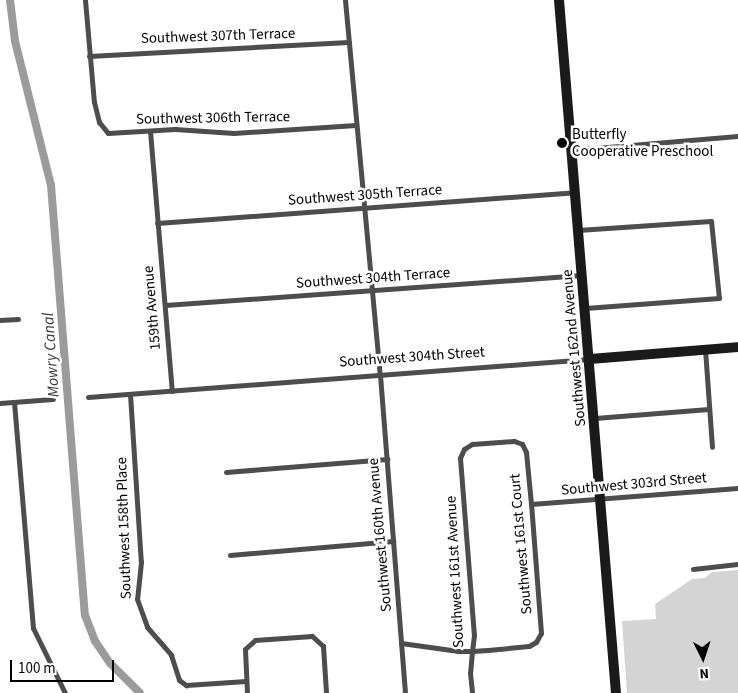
<!DOCTYPE html>
<html>
<head>
<meta charset="utf-8">
<style>
  body { margin:0 }
  #map { position:relative; width:738px; height:693px; overflow:hidden; background:#fff; font-family:"Source Sans 3",sans-serif }
  div>[style] { position:absolute }
  .green>* { inset:0; background:#d4d4d4 }
  .canal>* { height:8px; margin:-4px; padding:0 4px; transform-origin:4px; border-radius:4px; background:#9b9b9b }
  .street>* { height:5px; margin:-2.5px; padding:0 2.5px; transform-origin:2.5px; border-radius:2.5px; background:#4d4d4d }
  .secondary>* { height:10px; margin:-5px; padding:0 5px; transform-origin:5px; border-radius:5px; background:#1a1a1a }
  .dots>* { width:14px; height:14px; translate:-50% -50%; box-sizing:border-box; border:2px solid #fff; border-radius:50% }
  span { translate:-50% -50%; white-space:nowrap; text-align:center; line-height:1.15; -webkit-text-stroke:5px #fff; paint-order:stroke }
  .street-label { font-size:15px; color:#000 }
  .poi-label { font-size:15px; color:#000 }
  .left { translate:0 -50%; text-align:left }
  .water-label { font-size:16px; color:#3c3c3c; font-style:italic }
  .north { position:absolute; left:678px; top:633px; width:50px; height:50px; -webkit-text-stroke:4px #fff; paint-order:stroke; rotate:176deg; font-size:14px; font-weight:700; line-height:20px; text-align:center; color:#000 }
  .north::after { content:''; display:block; margin:auto; width:18px; height:22px; background:#000; clip-path:polygon(50% 0,100% 100%,50% 72%,0 100%) }
  .scale { position:absolute; left:10px; top:660px; width:104px; height:22px; box-sizing:border-box; border:2px solid #000; border-top:0; padding-left:6px; font-size:15px; line-height:18px; white-space:nowrap; color:#000; -webkit-text-stroke:4px #fff; paint-order:stroke }
</style>
</head>
<body>
<div id="map">
  <div class="green">
    <div style="clip-path:polygon(738px 570px,738px 693px,627px 693px,622px 621px,656px 619px,655px 604px,692px 579px,705px 578px,712px 572px)"></div>
  </div>
  <div class="canal">
    <div style="left:10px;top:0;width:41px;rotate:83deg"></div>
    <div style="left:15px;top:41px;width:148px;rotate:76deg"></div>
    <div style="left:51px;top:185px;width:431px;rotate:85.5deg"></div>
    <div style="left:85px;top:615px;width:28px;rotate:69deg"></div>
    <div style="left:95px;top:641px;width:27px;rotate:56deg"></div>
    <div style="left:110px;top:663px;width:42px;rotate:45deg"></div>
  </div>
  <div class="street">
    <div style="left:85px;top:0;width:102px;rotate:85deg"></div>
    <div style="left:94px;top:102px;width:21px;rotate:76deg"></div>
    <div style="left:99px;top:122px;width:14px;rotate:51deg"></div>
    <div style="left:108px;top:133px;width:67px;rotate:-3.4deg"></div>
    <div style="left:175px;top:129px;width:59px;rotate:3.9deg"></div>
    <div style="left:234px;top:133px;width:122px;rotate:-3.8deg"></div>
    <div style="left:345px;top:0;width:377px;rotate:84.7deg"></div>
    <div style="left:380px;top:375px;width:319px;rotate:85.5deg"></div>
    <div style="left:89px;top:56px;width:260px;rotate:-3.1deg"></div>
    <div style="left:150px;top:131px;width:261px;rotate:85.2deg"></div>
    <div style="left:572px;top:150px;width:167px;rotate:-4.8deg"></div>
    <div style="left:157px;top:223px;width:419px;rotate:-4.2deg"></div>
    <div style="left:578px;top:230px;width:133px;rotate:-3.9deg"></div>
    <div style="left:711px;top:221px;width:77px;rotate:84.1deg"></div>
    <div style="left:719px;top:298px;width:134px;rotate:175.7deg"></div>
    <div style="left:165px;top:305px;width:418px;rotate:-4.1deg"></div>
    <div style="left:0;top:320px;width:18px;rotate:-3deg"></div>
    <div style="left:705px;top:349px;width:98px;rotate:85.9deg"></div>
    <div style="left:130px;top:394px;width:168px;rotate:86.3deg"></div>
    <div style="left:141px;top:562px;width:37px;rotate:96deg"></div>
    <div style="left:137px;top:599px;width:30px;rotate:70deg"></div>
    <div style="left:147px;top:627px;width:37px;rotate:49deg"></div>
    <div style="left:171px;top:655px;width:26px;rotate:72deg"></div>
    <div style="left:179px;top:680px;width:9px;rotate:36deg"></div>
    <div style="left:186px;top:685px;width:60px;rotate:-3.8deg"></div>
    <div style="left:88px;top:397px;width:502px;rotate:-4.34deg"></div>
    <div style="left:14px;top:402px;width:227px;rotate:85.2deg"></div>
    <div style="left:33px;top:628px;width:72px;rotate:63.8deg"></div>
    <div style="left:0;top:403px;width:53px;rotate:-4.3deg"></div>
    <div style="left:595px;top:418px;width:114px;rotate:-4.5deg"></div>
    <div style="left:226px;top:472px;width:162px;rotate:-4.6deg"></div>
    <div style="left:531px;top:504px;width:208px;rotate:-4.4deg"></div>
    <div style="left:230px;top:555px;width:164px;rotate:-4.9deg"></div>
    <div style="left:693px;top:569px;width:45px;rotate:-6.3deg"></div>
    <div style="left:401px;top:643px;width:58px;rotate:8deg"></div>
    <div style="left:458px;top:651px;width:14px"></div>
    <div style="left:472px;top:651px;width:16px;rotate:-4deg"></div>
    <div style="left:488px;top:650px;width:41px;rotate:-5.6deg"></div>
    <div style="left:529px;top:646px;width:8px;rotate:-30deg"></div>
    <div style="left:536px;top:642px;width:10px;rotate:-61deg"></div>
    <div style="left:541px;top:633px;width:129px;rotate:-94.4deg"></div>
    <div style="left:531px;top:504px;width:52px;rotate:-95.5deg"></div>
    <div style="left:526px;top:452px;width:9px;rotate:-117deg"></div>
    <div style="left:522px;top:444px;width:9px;rotate:-159deg"></div>
    <div style="left:514px;top:441px;width:42px;rotate:175.9deg"></div>
    <div style="left:472px;top:444px;width:9px;rotate:148deg"></div>
    <div style="left:464px;top:449px;width:10px;rotate:114deg"></div>
    <div style="left:460px;top:458px;width:178px;rotate:85.5deg"></div>
    <div style="left:474px;top:635px;width:16px;rotate:97deg"></div>
    <div style="left:472px;top:651px;width:22px;rotate:95deg"></div>
    <div style="left:470px;top:673px;width:20px;rotate:84deg"></div>
    <div style="left:247px;top:693px;width:44px;rotate:-92.6deg"></div>
    <div style="left:245px;top:649px;width:13px;rotate:-42deg"></div>
    <div style="left:255px;top:640px;width:57px;rotate:-4deg"></div>
    <div style="left:312px;top:636px;width:15px;rotate:42deg"></div>
    <div style="left:323px;top:646px;width:47px;rotate:86.3deg"></div>
  </div>
  <div class="secondary">
    <div style="left:559px;top:0;width:695px;rotate:85.3deg"></div>
    <div style="left:590px;top:359px;width:148px;rotate:-4.6deg"></div>
  </div>
  <div class="dots">
    <div style="left:562px;top:143px;background:#000"></div>
  </div>
  <div class="street-label">
    <span style="left:218px;top:36px;rotate:-2deg">Southwest 307th Terrace</span>
    <span style="left:213px;top:118px;rotate:-1deg">Southwest 306th Terrace</span>
    <span style="left:365px;top:195px;rotate:-4deg">Southwest 305th Terrace</span>
    <span style="left:373px;top:278px;rotate:-4deg">Southwest 304th Terrace</span>
    <span style="left:152px;top:308px;rotate:-95deg">159th Avenue</span>
    <span style="left:574px;top:348px;rotate:-95deg">Southwest 162nd Avenue</span>
    <span style="left:412px;top:357px;rotate:-4deg">Southwest 304th Street</span>
    <span style="left:634px;top:484px;rotate:-5deg">Southwest 303rd Street</span>
    <span style="left:124px;top:528px;rotate:-92deg">Southwest 158th Place</span>
    <span style="left:380px;top:535px;rotate:-95deg">Southwest 160th Avenue</span>
    <span style="left:521px;top:544px;rotate:-95deg">Southwest 161st Court</span>
    <span style="left:455px;top:572px;rotate:-93deg">Southwest 161st Avenue</span>
  </div>
  <div class="poi-label">
    <span class="left" style="left:572px;top:143px">Butterfly<br>Cooperative Preschool</span>
  </div>
  <div class="water-label">
    <span style="left:51px;top:355px;rotate:-94deg">Mowry Canal</span>
  </div>
  <div class="north">N</div>
  <div class="scale">100 m</div>
</div>
</body>
</html>
